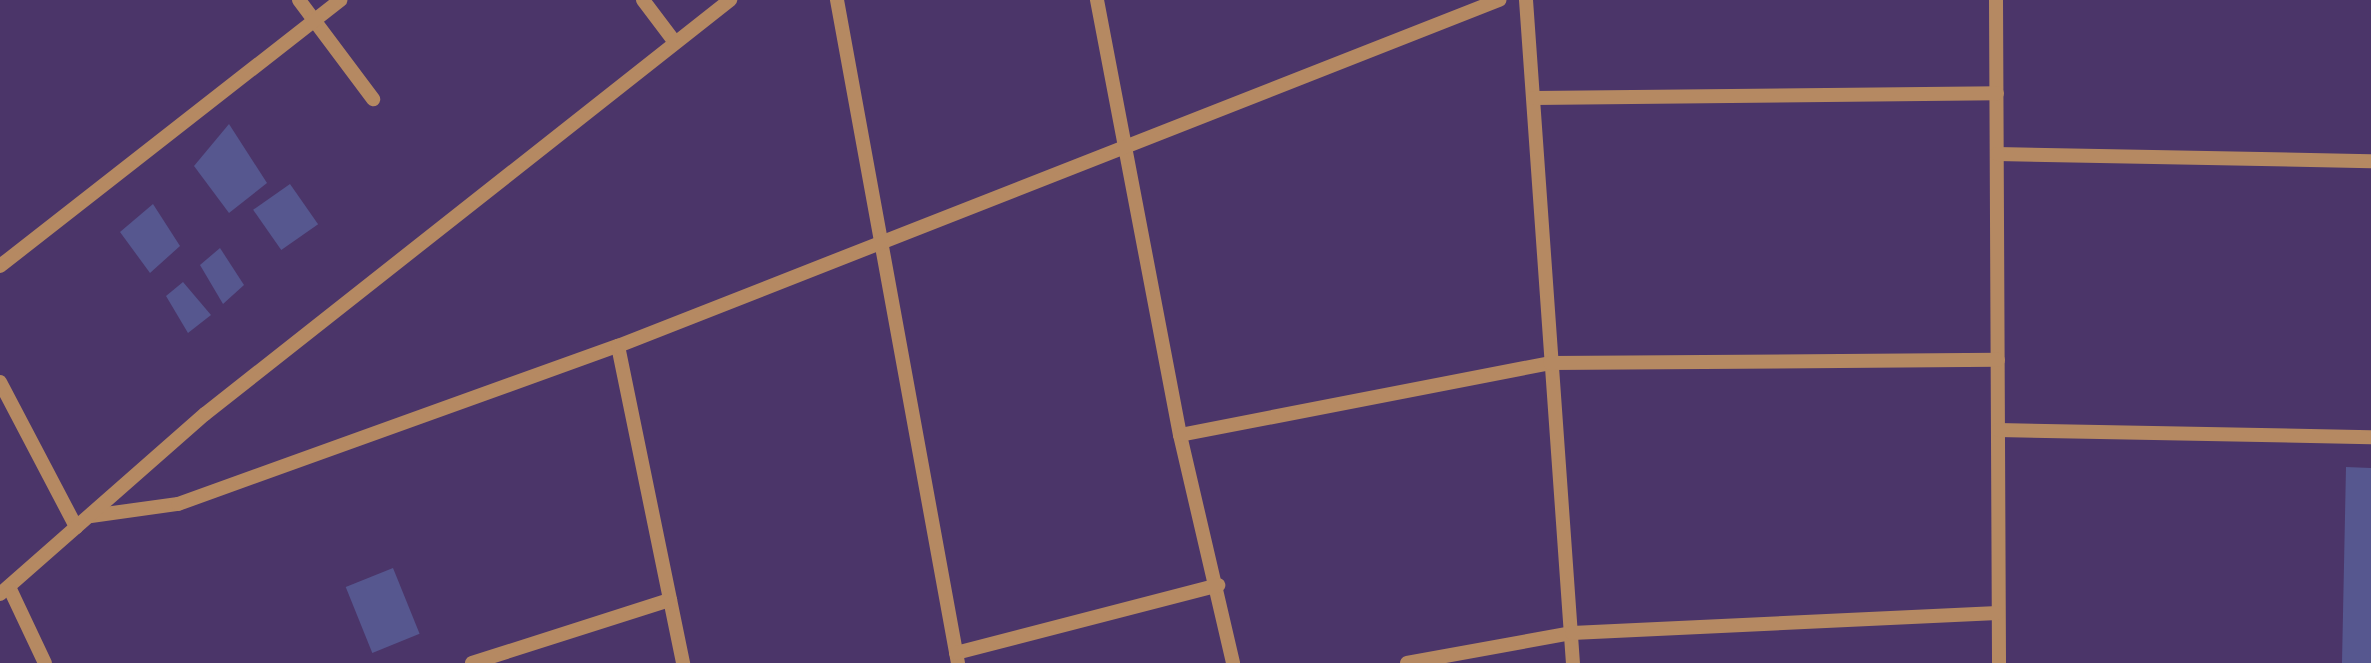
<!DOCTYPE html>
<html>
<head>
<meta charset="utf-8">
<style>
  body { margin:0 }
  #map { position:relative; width:2371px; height:663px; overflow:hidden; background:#4b3569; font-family:Lato,sans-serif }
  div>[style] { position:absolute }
  .building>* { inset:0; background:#56578f; transform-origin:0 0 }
  .minor>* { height:14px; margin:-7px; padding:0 7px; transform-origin:7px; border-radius:7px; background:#b58962 }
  span { translate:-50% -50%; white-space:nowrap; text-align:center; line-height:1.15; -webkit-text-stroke:6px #402a5d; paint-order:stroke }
</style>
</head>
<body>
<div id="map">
  <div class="building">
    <div style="clip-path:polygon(229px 124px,267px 183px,229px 213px,194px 166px)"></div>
    <div style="left:290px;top:184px;width:49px;height:45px;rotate:55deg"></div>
    <div style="clip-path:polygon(153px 204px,180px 246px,150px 273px,120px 232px)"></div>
    <div style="clip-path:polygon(220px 248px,244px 285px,223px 304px,200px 265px)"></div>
    <div style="clip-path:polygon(183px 282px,211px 315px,188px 333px,166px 296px)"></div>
    <div style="clip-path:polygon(2346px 467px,2371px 468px,2371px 663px,2342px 663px)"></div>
    <div style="left:393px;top:568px;width:71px;height:51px;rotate:68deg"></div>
  </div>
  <div class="minor">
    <div style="left:299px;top:0;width:124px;rotate:53.2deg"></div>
    <div style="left:643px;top:0;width:51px;rotate:52.9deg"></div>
    <div style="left:837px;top:0;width:674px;rotate:79.66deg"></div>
    <div style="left:1097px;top:0;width:443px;rotate:79.2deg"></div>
    <div style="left:1180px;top:435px;width:234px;rotate:76.9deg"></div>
    <div style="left:1526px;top:0;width:665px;rotate:85.95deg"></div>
    <div style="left:1996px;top:0;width:663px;rotate:89.74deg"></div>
    <div style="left:1534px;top:98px;width:463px;rotate:-0.6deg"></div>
    <div style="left:1997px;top:154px;width:374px;rotate:1.1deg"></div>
    <div style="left:0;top:266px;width:432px;rotate:-38deg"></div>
    <div style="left:618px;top:346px;width:324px;rotate:78.4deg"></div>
    <div style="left:0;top:382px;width:164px;rotate:62.3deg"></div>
    <div style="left:1998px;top:430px;width:373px;rotate:1.1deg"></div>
    <div style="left:1180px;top:435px;width:377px;rotate:-11deg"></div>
    <div style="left:1550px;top:363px;width:448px;rotate:-0.4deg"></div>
    <div style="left:91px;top:516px;width:88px;rotate:-7.9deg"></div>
    <div style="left:178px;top:504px;width:468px;rotate:-19.8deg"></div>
    <div style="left:618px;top:346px;width:947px;rotate:-21.44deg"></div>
    <div style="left:9px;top:587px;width:84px;rotate:64.7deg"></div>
    <div style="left:0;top:594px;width:273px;rotate:-41.3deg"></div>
    <div style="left:205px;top:414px;width:669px;rotate:-38.26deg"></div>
    <div style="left:956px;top:653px;width:271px;rotate:-14.5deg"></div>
    <div style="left:472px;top:663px;width:208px;rotate:-17.7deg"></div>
    <div style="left:1407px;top:663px;width:168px;rotate:-10.3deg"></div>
    <div style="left:1572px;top:633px;width:426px;rotate:-2.7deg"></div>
  </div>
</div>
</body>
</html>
